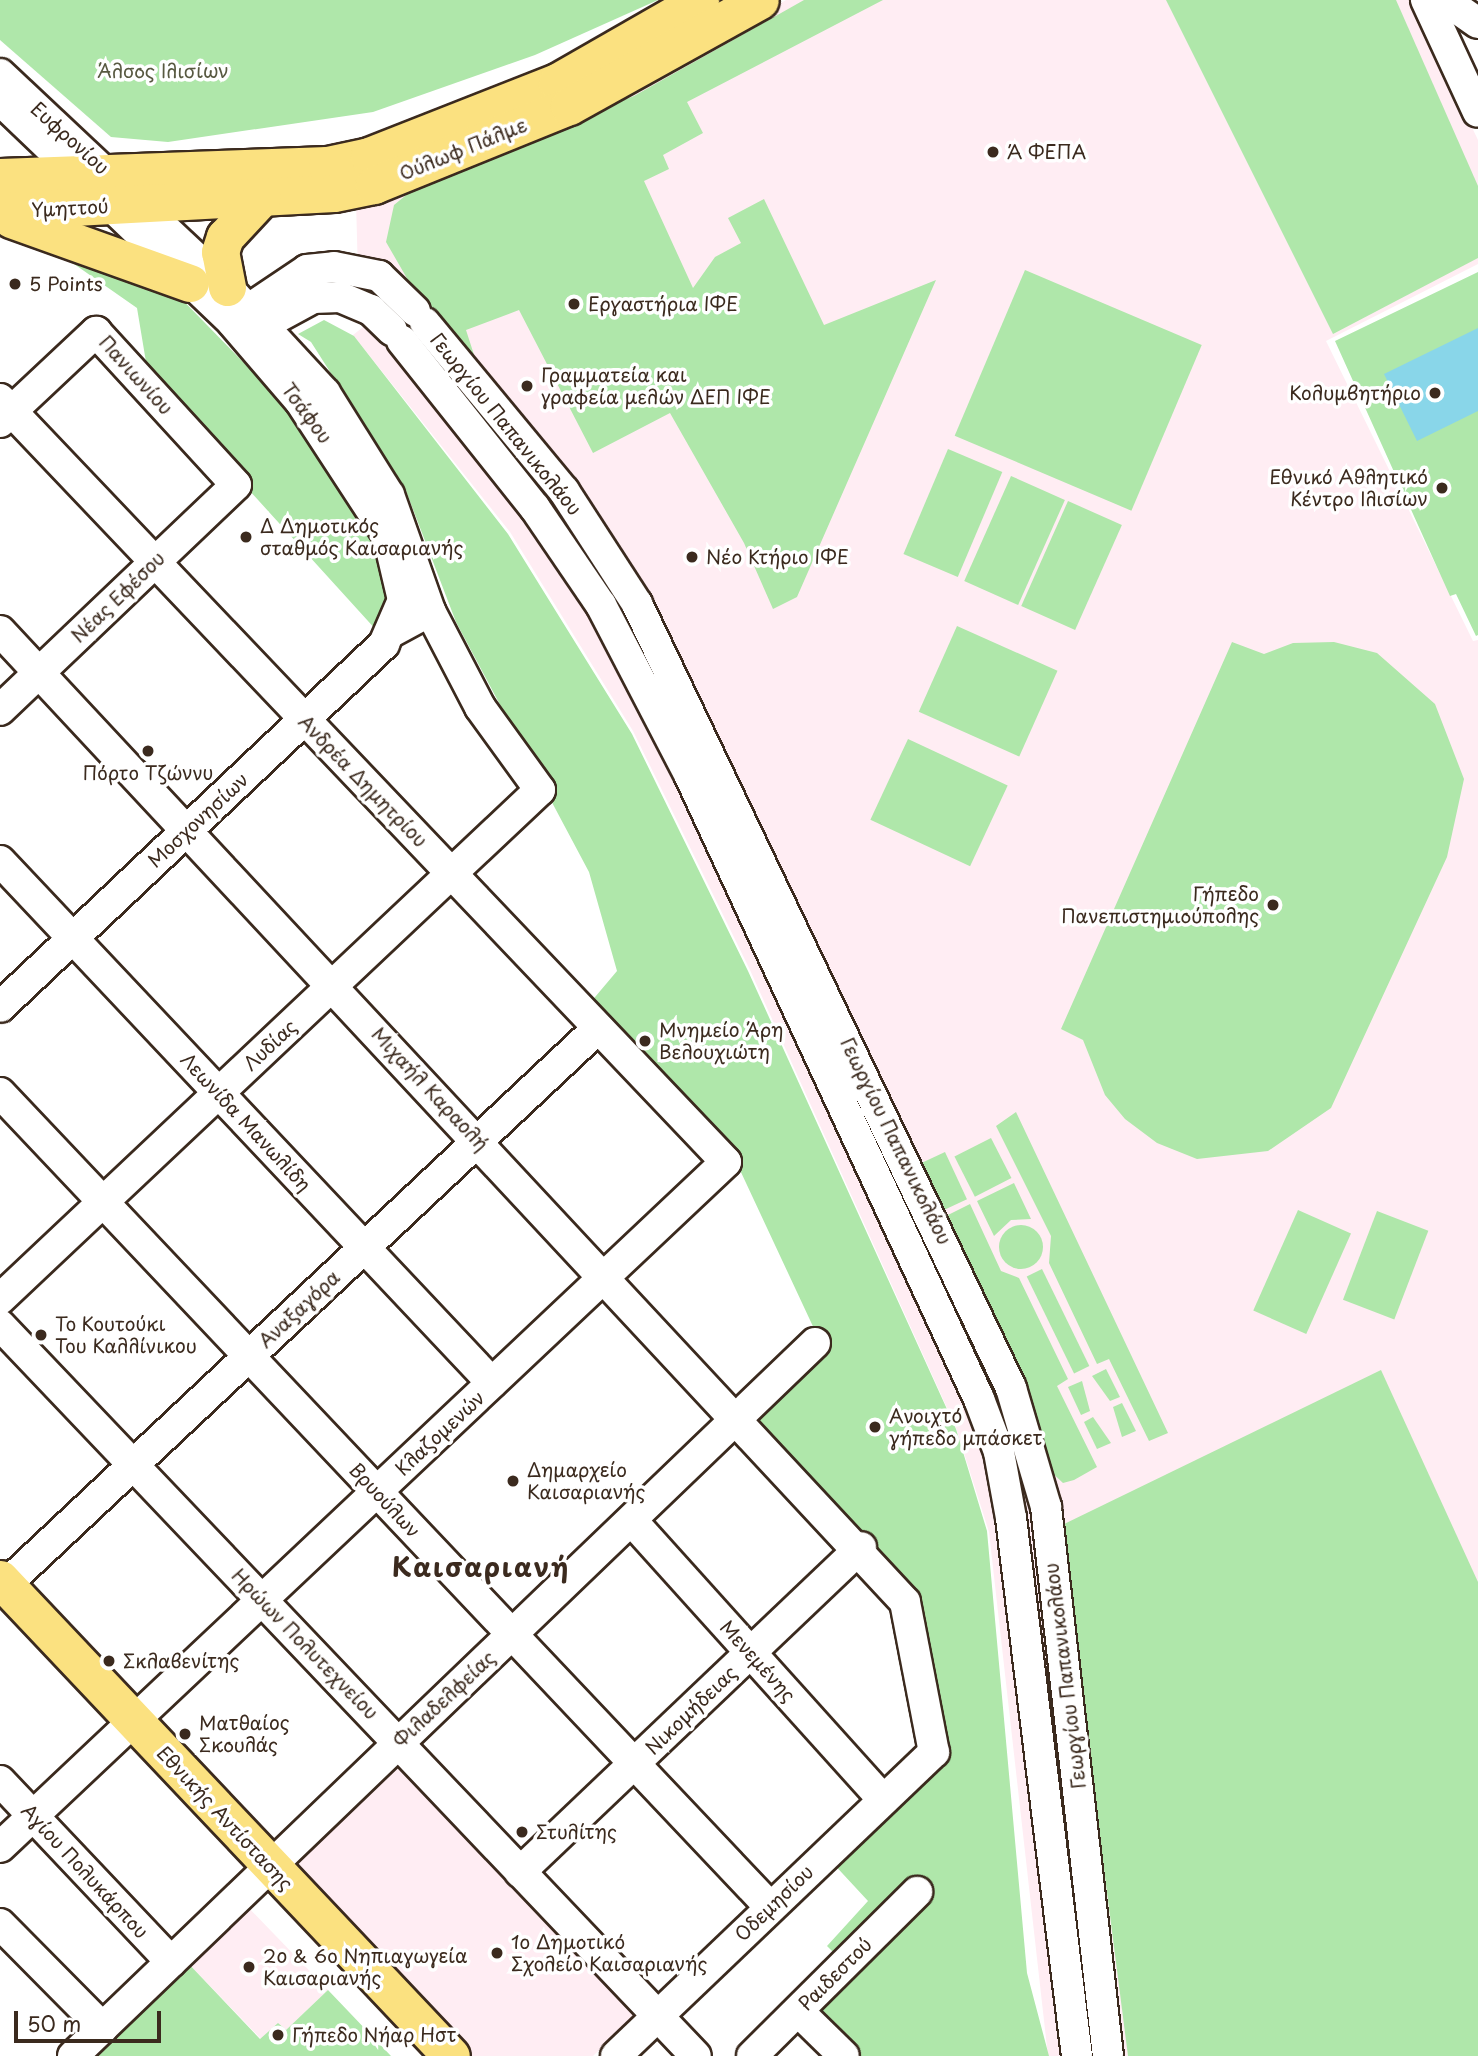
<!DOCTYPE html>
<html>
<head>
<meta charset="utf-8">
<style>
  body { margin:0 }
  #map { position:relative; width:1478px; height:2056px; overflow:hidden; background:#fff; font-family:"Playpen Sans",sans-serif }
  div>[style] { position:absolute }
  .built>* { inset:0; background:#ffedf3 }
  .green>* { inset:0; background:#afe7aa; transform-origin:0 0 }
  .round { border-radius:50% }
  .water>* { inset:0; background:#89d6e9 }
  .roads { filter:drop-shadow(2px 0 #3b2a1e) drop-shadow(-2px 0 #3b2a1e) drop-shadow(0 2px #3b2a1e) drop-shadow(0 -2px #3b2a1e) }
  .minor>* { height:30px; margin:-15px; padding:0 15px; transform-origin:15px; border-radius:15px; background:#fff }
  .major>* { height:37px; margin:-18.5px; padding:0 18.5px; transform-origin:18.5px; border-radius:18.5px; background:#fbe180 }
  .dots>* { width:19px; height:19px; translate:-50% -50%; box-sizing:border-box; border:4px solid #fff; border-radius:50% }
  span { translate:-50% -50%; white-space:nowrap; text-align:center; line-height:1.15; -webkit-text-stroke:7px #fff; paint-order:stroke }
  .park-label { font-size:19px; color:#585941 }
  .street-label { font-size:19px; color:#3b2a1e }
  .poi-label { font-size:19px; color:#3b2a1e }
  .left { translate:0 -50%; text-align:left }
  .right { translate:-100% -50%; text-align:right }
  .district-label { font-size:26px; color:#3b2a1e; font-weight:700; letter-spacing:2px }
  .scale { position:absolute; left:14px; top:2011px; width:147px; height:32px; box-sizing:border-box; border:4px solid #3b2a1e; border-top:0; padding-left:9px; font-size:21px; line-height:24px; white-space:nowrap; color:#3b2a1e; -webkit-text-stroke:5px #fff; paint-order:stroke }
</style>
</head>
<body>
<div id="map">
  <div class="built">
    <div style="clip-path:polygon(786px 0,1411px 0,1478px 140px,1478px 264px,1326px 341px,1473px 641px,1478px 640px,1478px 2056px,1048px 2056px,989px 1532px,956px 1428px,750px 970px,633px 731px,510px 532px,353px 335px,395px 302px,358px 275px,356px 201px,618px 100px)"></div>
    <div style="clip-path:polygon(395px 1761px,637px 2013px,593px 2056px,470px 2056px,288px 1866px)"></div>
    <div style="clip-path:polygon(245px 1904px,328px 1990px,286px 2030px,261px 2039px,186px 1961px)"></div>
  </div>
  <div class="green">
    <div style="clip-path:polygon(0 0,658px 0,535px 55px,373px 112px,168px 142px,111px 137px,0 40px)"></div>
    <div style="clip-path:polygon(804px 0,883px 0,687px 102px,703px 133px,663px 155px,669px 169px,644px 181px,693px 288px,715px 257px,741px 243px,728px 218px,764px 199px,824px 325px,936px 280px,797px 597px,773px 609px,744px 543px,670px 413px,593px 453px,519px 310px,466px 330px,477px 364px,412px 287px,386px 242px,394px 205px,427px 178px,634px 96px)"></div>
    <div style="clip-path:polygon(1166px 0,1396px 0,1478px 186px,1478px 258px,1333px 334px)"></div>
    <div style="clip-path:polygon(24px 229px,166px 283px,282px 402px,362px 502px,394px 592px,378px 632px,149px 380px,137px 308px)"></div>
    <div style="left:1025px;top:270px;width:192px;height:180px;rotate:23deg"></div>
    <div style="clip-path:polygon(1478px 272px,1478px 635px,1476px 636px,1456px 594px,1450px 596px,1335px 341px)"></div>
    <div style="clip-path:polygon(324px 320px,354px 336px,508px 534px,632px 734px,748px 971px,956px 1429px,987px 1531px,1027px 1973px,1049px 2056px,852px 2056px,807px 2013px,849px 1968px,827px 1946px,868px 1901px,830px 1860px,944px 1757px,913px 1599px,752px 1419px,824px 1350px,725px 1138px,590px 1003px,617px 971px,589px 872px,456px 622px,406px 491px,311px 342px,298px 334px)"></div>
    <div style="left:948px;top:449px;width:59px;height:114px;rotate:23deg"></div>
    <div style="left:1011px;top:476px;width:59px;height:115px;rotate:24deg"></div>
    <div style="left:1068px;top:501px;width:59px;height:115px;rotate:24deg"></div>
    <div style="left:957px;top:626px;width:110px;height:94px;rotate:24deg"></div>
    <div style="clip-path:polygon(1232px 642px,1264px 654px,1293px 643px,1334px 642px,1377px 653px,1435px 704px,1464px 779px,1447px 857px,1331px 1108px,1268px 1151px,1197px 1159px,1157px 1143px,1125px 1119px,1105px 1095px,1083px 1040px,1061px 1029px)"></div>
    <div style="left:908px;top:739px;width:110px;height:89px;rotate:25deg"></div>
    <div style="clip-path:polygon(1016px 1112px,1168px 1433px,1149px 1441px,1109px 1359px,1097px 1364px,1049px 1263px,1051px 1236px,996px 1126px)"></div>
    <div style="left:991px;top:1138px;width:45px;height:41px;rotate:63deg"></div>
    <div style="left:945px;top:1152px;width:52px;height:29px;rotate:65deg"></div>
    <div style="clip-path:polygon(1014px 1183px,1031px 1219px,1011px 1220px,994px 1236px,977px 1201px)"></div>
    <div style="clip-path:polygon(970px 1204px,1001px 1271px,1019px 1278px,1068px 1379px,1057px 1386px,1097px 1467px,1074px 1480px,1063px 1483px,1047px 1468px,944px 1217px)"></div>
    <div style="left:1298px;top:1210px;width:58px;height:110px;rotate:24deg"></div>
    <div style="left:1377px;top:1211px;width:55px;height:95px;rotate:21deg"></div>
    <div class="round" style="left:999px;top:1225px;width:44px;height:44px"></div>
    <div style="left:1042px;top:1269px;width:108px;height:17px;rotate:64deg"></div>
    <div style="clip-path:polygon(1106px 1369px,1120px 1397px,1110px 1401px,1092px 1376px)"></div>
    <div style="clip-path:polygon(1381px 1370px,1478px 1582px,1478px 2056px,1128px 2056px,1060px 1526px)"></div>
    <div style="clip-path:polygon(1082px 1381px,1090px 1411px,1081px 1415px,1068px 1387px)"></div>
    <div style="clip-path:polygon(1122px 1403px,1136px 1431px,1122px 1437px,1113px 1407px)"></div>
    <div style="clip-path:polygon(1093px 1417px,1111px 1443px,1097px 1449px,1084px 1422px)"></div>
    <div style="clip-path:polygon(186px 1961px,260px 2039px,278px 2023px,286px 2030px,328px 1990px,391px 2056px,87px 2056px)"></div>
  </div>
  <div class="water">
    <div style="clip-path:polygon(1478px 328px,1478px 411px,1417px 441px,1384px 374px)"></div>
  </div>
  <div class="roads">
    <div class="minor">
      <div style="left:1426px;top:0;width:123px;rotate:65.1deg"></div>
      <div style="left:1445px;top:0;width:40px;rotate:34.9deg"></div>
      <div style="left:0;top:74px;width:311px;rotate:43.2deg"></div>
      <div style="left:227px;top:287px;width:144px;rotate:47.2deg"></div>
      <div style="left:325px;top:393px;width:120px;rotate:57.9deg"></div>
      <div style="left:389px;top:495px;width:123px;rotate:70.5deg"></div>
      <div style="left:0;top:100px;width:321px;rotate:43.7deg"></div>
      <div style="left:232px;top:322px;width:104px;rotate:49.3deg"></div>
      <div style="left:300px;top:401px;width:161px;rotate:56.9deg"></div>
      <div style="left:388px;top:536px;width:66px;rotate:76.8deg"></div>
      <div style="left:403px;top:600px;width:48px;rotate:113.4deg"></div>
      <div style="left:384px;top:644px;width:528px;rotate:136.61deg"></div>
      <div style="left:249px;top:309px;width:70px;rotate:-33.9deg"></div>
      <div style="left:307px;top:270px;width:27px;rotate:-6deg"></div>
      <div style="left:334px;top:267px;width:46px;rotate:11.3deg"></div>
      <div style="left:379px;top:276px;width:50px;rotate:44.2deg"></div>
      <div style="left:425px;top:323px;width:218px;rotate:50.4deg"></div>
      <div style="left:564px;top:491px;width:135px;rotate:57.1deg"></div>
      <div style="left:637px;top:604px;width:869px;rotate:64.5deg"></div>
      <div style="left:1011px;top:1388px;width:124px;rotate:73.6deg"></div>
      <div style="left:1046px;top:1507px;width:552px;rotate:83.56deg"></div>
      <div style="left:265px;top:324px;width:55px;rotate:-28.4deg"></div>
      <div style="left:313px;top:298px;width:27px;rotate:-2deg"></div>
      <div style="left:340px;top:297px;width:34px;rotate:23deg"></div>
      <div style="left:371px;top:310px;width:29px;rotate:44deg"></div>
      <div style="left:402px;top:341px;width:213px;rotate:51.5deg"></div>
      <div style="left:535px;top:508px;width:117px;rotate:55.8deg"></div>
      <div style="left:601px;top:605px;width:191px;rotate:62.5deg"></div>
      <div style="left:689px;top:774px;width:689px;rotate:65.11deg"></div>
      <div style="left:979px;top:1399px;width:57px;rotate:69.3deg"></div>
      <div style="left:999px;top:1452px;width:67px;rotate:79.7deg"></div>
      <div style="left:1011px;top:1518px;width:542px;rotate:83.01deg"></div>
      <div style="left:0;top:399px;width:1053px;rotate:46.42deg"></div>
      <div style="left:726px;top:1162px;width:998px;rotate:136.66deg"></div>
      <div style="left:0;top:422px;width:132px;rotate:-43.2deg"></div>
      <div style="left:96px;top:332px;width:207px;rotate:47.5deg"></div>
      <div style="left:236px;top:485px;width:326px;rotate:136.4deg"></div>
      <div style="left:0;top:631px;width:1327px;rotate:47.01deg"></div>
      <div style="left:905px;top:1602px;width:153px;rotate:79.1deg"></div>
      <div style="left:934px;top:1752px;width:440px;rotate:136.3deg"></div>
      <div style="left:0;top:861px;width:717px;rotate:46.69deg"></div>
      <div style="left:0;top:1093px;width:1120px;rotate:46.59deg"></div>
      <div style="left:0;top:1299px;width:742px;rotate:-43.31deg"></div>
      <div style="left:540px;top:790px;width:102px;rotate:-125.9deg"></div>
      <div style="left:480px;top:707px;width:108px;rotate:-117.5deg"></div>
      <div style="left:430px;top:611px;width:42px;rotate:151.6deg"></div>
      <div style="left:0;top:1325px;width:1009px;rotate:46.41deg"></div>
      <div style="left:633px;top:1522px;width:374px;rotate:48deg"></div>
      <div style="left:0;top:1590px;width:821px;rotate:-43.22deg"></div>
      <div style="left:0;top:1781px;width:249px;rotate:46.6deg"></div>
      <div style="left:520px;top:1872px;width:471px;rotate:-43.6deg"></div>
      <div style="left:0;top:1924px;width:146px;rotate:45.3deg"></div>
      <div style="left:798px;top:2011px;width:64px;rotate:44.4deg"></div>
      <div style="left:73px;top:2056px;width:1029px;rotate:-43.86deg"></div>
      <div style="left:752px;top:2056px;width:233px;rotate:-44.8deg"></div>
    </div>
    <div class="major">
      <div style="left:0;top:177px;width:327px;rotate:-2.1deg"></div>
      <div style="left:327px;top:165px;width:43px;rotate:-12.1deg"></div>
      <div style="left:369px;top:156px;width:202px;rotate:-21.5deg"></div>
      <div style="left:557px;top:82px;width:165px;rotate:-29.8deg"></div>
      <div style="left:0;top:211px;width:334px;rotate:-3.1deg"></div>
      <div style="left:334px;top:193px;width:41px;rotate:-11.3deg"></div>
      <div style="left:374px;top:185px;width:210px;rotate:-22.1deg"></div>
      <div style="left:569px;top:106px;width:218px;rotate:-29deg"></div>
      <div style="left:11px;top:219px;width:190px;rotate:19.7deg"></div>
      <div style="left:227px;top:287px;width:36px;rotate:-101deg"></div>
      <div style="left:220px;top:252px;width:16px;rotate:-72deg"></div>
      <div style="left:225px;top:237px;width:54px;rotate:-47.2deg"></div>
      <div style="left:0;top:1579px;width:656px;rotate:46.6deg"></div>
    </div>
  </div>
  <div class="dots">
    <div style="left:993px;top:152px;background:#3b2a1e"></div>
    <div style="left:15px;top:284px;background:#3b2a1e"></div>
    <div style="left:574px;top:304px;background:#3b2a1e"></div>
    <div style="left:527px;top:386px;background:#3b2a1e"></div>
    <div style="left:1435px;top:393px;background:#3b2a1e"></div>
    <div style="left:1442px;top:488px;background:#3b2a1e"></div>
    <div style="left:246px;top:537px;background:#3b2a1e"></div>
    <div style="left:692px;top:557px;background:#3b2a1e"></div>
    <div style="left:148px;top:751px;background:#3b2a1e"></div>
    <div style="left:1273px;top:905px;background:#3b2a1e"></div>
    <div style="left:645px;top:1041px;background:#3b2a1e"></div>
    <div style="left:41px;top:1335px;background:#3b2a1e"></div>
    <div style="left:875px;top:1427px;background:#3b2a1e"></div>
    <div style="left:513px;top:1481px;background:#3b2a1e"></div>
    <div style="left:109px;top:1661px;background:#3b2a1e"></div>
    <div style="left:185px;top:1734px;background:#3b2a1e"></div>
    <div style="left:522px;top:1832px;background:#3b2a1e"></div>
    <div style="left:497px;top:1953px;background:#3b2a1e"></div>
    <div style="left:249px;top:1967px;background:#3b2a1e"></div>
    <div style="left:278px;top:2035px;background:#3b2a1e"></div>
  </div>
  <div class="park-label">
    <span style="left:163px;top:71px">Άλσος Ιλισίων</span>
  </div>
  <div class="street-label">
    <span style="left:70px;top:138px;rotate:42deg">Ευφρονίου</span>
    <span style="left:463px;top:149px;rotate:-22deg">Ούλωφ Πάλμε</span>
    <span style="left:70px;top:208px;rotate:-3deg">Υμηττού</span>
    <span style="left:136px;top:375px;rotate:48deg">Πανιωνίου</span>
    <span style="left:307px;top:413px;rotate:54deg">Τσάφου</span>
    <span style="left:506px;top:424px;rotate:51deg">Γεωργίου Παπανικολάου</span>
    <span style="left:118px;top:597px;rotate:-44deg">Νέας Εφέσου</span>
    <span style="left:363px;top:781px;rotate:46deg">Ανδρέα Δημητρίου</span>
    <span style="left:198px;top:820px;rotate:-43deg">Μοσχονησίων</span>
    <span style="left:270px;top:1045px;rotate:-43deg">Λυδίας</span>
    <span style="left:430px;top:1089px;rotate:47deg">Μιχαήλ Καραολή</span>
    <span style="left:246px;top:1122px;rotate:47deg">Λεωνίδα Μανωλίδη</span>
    <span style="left:896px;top:1141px;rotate:64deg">Γεωργίου Παπανικολάου</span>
    <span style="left:299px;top:1309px;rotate:-43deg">Αναξαγόρα</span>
    <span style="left:440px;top:1433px;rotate:-43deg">Κλαζομενών</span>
    <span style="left:385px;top:1500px;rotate:47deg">Βρυούλων</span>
    <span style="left:305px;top:1644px;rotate:46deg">Ηρώων Πολυτεχνείου</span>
    <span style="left:758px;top:1661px;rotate:48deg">Μενεμένης</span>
    <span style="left:1065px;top:1676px;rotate:-97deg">Γεωργίου Παπανικολάου</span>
    <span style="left:444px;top:1699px;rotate:-43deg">Φιλαδελφείας</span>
    <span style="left:691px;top:1710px;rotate:-44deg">Νικομήδειας</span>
    <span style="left:225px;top:1818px;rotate:47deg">Εθνικής Αντίστασης</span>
    <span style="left:85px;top:1871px;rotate:47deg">Αγίου Πολυκάρπου</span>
    <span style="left:774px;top:1903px;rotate:-44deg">Οδεμησίου</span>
    <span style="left:835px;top:1974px;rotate:-45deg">Ραιδεστού</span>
  </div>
  <div class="poi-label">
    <span class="left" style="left:1007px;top:152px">Α΄ ΦΕΠΑ</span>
    <span class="left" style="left:29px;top:284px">5 Points</span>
    <span class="left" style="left:588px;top:304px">Εργαστήρια ΙΦΕ</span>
    <span class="left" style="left:541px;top:386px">Γραμματεία και<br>γραφεία μελών ΔΕΠ ΙΦΕ</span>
    <span class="right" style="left:1421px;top:393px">Κολυμβητήριο</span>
    <span class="right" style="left:1428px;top:488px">Εθνικό Αθλητικό<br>Κέντρο Ιλισίων</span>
    <span class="left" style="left:260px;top:537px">Δ Δημοτικός<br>σταθμός Καισαριανής</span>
    <span class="left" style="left:706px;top:557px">Νέο Κτήριο ΙΦΕ</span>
    <span style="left:148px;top:773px">Πόρτο Τζώννυ</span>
    <span class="right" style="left:1259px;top:905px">Γήπεδο<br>Πανεπιστημιούπολης</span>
    <span class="left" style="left:659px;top:1041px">Μνημείο Άρη<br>Βελουχιώτη</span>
    <span class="left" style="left:55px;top:1335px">Το Κουτούκι<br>Του Καλλίνικου</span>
    <span class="left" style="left:889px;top:1427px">Ανοιχτό<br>γήπεδο μπάσκετ</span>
    <span class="left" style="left:527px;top:1481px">Δημαρχείο<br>Καισαριανής</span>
    <span class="left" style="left:123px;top:1661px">Σκλαβενίτης</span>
    <span class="left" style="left:199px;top:1734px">Ματθαίος<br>Σκουλάς</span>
    <span class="left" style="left:536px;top:1832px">Στυλίτης</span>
    <span class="left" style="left:511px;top:1953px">1ο Δημοτικό<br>Σχολείο Καισαριανής</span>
    <span class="left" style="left:263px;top:1967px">2ο &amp; 6ο Νηπιαγωγεία<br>Καισαριανής</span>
    <span class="left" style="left:292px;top:2035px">Γήπεδο Νήαρ Ηστ</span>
  </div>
  <div class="district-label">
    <span style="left:481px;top:1567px">Καισαριανή</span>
  </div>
  <div class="scale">50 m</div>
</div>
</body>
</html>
